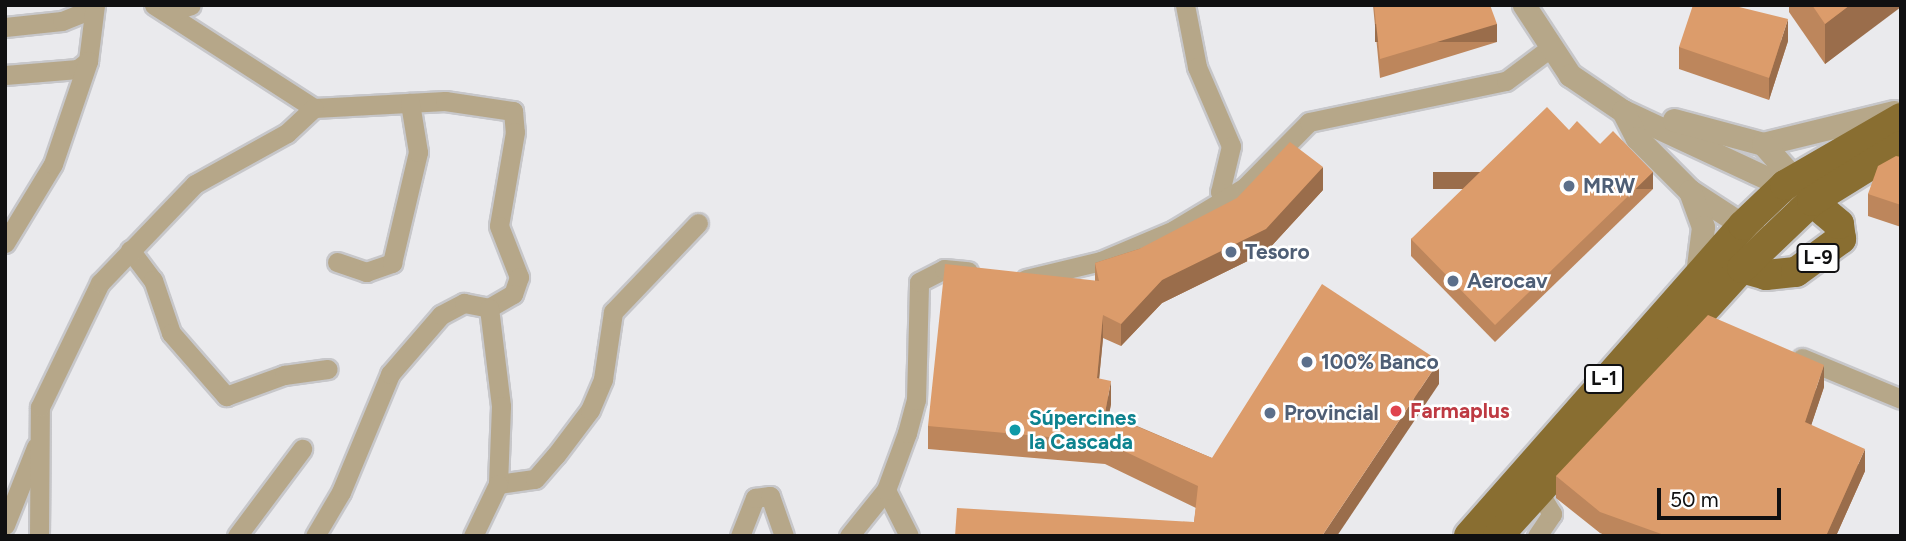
<!DOCTYPE html>
<html>
<head>
<meta charset="utf-8">
<style>
  body { margin:0 }
  #map { position:relative; width:1906px; height:541px; overflow:hidden; background:#eaeaed; font-family:Figtree,sans-serif }
  div>[style] { position:absolute }
  .roads { filter:drop-shadow(2px 0 #c7c7ca) drop-shadow(-2px 0 #c7c7ca) drop-shadow(0 2px #c7c7ca) drop-shadow(0 -2px #c7c7ca) }
  .minor>* { height:19px; margin:-9.5px; padding:0 9.5px; transform-origin:9.5px; border-radius:9.5px; background:#b6a789 }
  .tertiary>* { height:23px; margin:-11.5px; padding:0 11.5px; transform-origin:11.5px; border-radius:11.5px; background:#b6a789 }
  .primary>* { height:30px; margin:-15px; padding:0 15px; transform-origin:15px; border-radius:15px; background:#896e31 }
  .wall>* { inset:0; background:#bd865c }
  .shaded-wall>* { inset:0; background:#9a6d4b; transform-origin:0 0 }
  .building>* { inset:0; background:#dc9c6b }
  .dots>* { width:19px; height:19px; translate:-50% -50%; box-sizing:border-box; border:4px solid #fff; border-radius:50% }
  span { translate:-50% -50%; white-space:nowrap; text-align:center; line-height:1.15; -webkit-text-stroke:5px #fff; paint-order:stroke }
  .shield-label span { padding:2px 5px; background:#fff; border:2px solid; border-radius:5px; -webkit-text-stroke-width:0 }
  .shield-label { font-size:19px; color:#101011; font-weight:700 }
  .service-label { font-size:21px; color:#4e5e75; font-weight:700 }
  .left { translate:0 -50%; text-align:left }
  .health-label { font-size:21px; color:#be3a42; font-weight:700 }
  .culture-label { font-size:21px; color:#0d838f; font-weight:700 }
  .frame { position:absolute; inset:0; border:7px solid #101011; pointer-events:none }
  .scale { position:absolute; left:1657px; top:488px; width:124px; height:32px; box-sizing:border-box; border:4px solid #101011; border-top:0; padding-left:9px; font-size:21px; line-height:24px; white-space:nowrap; color:#101011; -webkit-text-stroke:5px #fff; paint-order:stroke }
</style>
</head>
<body>
<div id="map">
  <div class="roads">
    <div class="minor">
      <div style="left:154px;top:5px;width:190px;rotate:32.8deg"></div>
      <div style="left:1185px;top:5px;width:63px;rotate:79deg"></div>
      <div style="left:1197px;top:67px;width:86px;rotate:66.7deg"></div>
      <div style="left:1231px;top:146px;width:47px;rotate:103.4deg"></div>
      <div style="left:1220px;top:192px;width:11px;rotate:68deg"></div>
      <div style="left:167px;top:13px;width:25px;rotate:-18deg"></div>
      <div style="left:5px;top:27px;width:57px;rotate:-6deg"></div>
      <div style="left:62px;top:21px;width:35px;rotate:-22deg"></div>
      <div style="left:5px;top:75px;width:73px;rotate:-4.7deg"></div>
      <div style="left:78px;top:69px;width:13px;rotate:-39deg"></div>
      <div style="left:88px;top:61px;width:56px;rotate:-82.9deg"></div>
      <div style="left:314px;top:108px;width:131px;rotate:-3.1deg"></div>
      <div style="left:445px;top:101px;width:69px;rotate:8.4deg"></div>
      <div style="left:513px;top:111px;width:21px;rotate:85deg"></div>
      <div style="left:515px;top:132px;width:95px;rotate:99.7deg"></div>
      <div style="left:499px;top:226px;width:55px;rotate:68.6deg"></div>
      <div style="left:519px;top:277px;width:18px;rotate:109deg"></div>
      <div style="left:513px;top:294px;width:28px;rotate:150deg"></div>
      <div style="left:5px;top:243px;width:92px;rotate:-58.7deg"></div>
      <div style="left:53px;top:164px;width:109px;rotate:-71.2deg"></div>
      <div style="left:130px;top:250px;width:38px;rotate:53deg"></div>
      <div style="left:153px;top:280px;width:56px;rotate:71.2deg"></div>
      <div style="left:171px;top:333px;width:84px;rotate:48.9deg"></div>
      <div style="left:226px;top:396px;width:62px;rotate:-19.9deg"></div>
      <div style="left:284px;top:375px;width:44px;rotate:-7.8deg"></div>
      <div style="left:337px;top:262px;width:31px;rotate:19deg"></div>
      <div style="left:366px;top:272px;width:28px;rotate:-19deg"></div>
      <div style="left:392px;top:263px;width:114px;rotate:-76.8deg"></div>
      <div style="left:418px;top:152px;width:50px;rotate:-99.3deg"></div>
      <div style="left:1026px;top:279px;width:77px;rotate:-13.5deg"></div>
      <div style="left:1101px;top:261px;width:79px;rotate:-23deg"></div>
      <div style="left:1174px;top:230px;width:83px;rotate:-31.2deg"></div>
      <div style="left:1245px;top:187px;width:91px;rotate:-45.4deg"></div>
      <div style="left:1309px;top:122px;width:201px;rotate:-11.8deg"></div>
      <div style="left:1506px;top:81px;width:54px;rotate:-36.7deg"></div>
      <div style="left:1802px;top:358px;width:107px;rotate:22.5deg"></div>
      <div style="left:498px;top:484px;width:37px;rotate:-8deg"></div>
      <div style="left:535px;top:479px;width:32px;rotate:-49deg"></div>
      <div style="left:556px;top:455px;width:56px;rotate:-52.9deg"></div>
      <div style="left:590px;top:410px;width:34px;rotate:-67deg"></div>
      <div style="left:603px;top:379px;width:68px;rotate:-81.5deg"></div>
      <div style="left:613px;top:312px;width:123px;rotate:-46.3deg"></div>
      <div style="left:886px;top:490px;width:51px;rotate:63.4deg"></div>
      <div style="left:5px;top:525px;width:84px;rotate:-68.3deg"></div>
      <div style="left:39px;top:536px;width:129px;rotate:-89.6deg"></div>
      <div style="left:40px;top:407px;width:138px;rotate:-64.2deg"></div>
      <div style="left:100px;top:283px;width:137px;rotate:-46.2deg"></div>
      <div style="left:195px;top:184px;width:105px;rotate:-29deg"></div>
      <div style="left:287px;top:133px;width:37px;rotate:-43deg"></div>
      <div style="left:237px;top:536px;width:109px;rotate:-53.2deg"></div>
      <div style="left:315px;top:536px;width:51px;rotate:-59.4deg"></div>
      <div style="left:341px;top:492px;width:128px;rotate:-67.4deg"></div>
      <div style="left:390px;top:374px;width:78px;rotate:-49.2deg"></div>
      <div style="left:441px;top:315px;width:26px;rotate:-28deg"></div>
      <div style="left:464px;top:303px;width:25px;rotate:11deg"></div>
      <div style="left:489px;top:308px;width:99px;rotate:83deg"></div>
      <div style="left:501px;top:406px;width:78px;rotate:92.2deg"></div>
      <div style="left:498px;top:484px;width:58px;rotate:115.7deg"></div>
      <div style="left:740px;top:536px;width:41px;rotate:-68.5deg"></div>
      <div style="left:755px;top:498px;width:15px;rotate:-8deg"></div>
      <div style="left:770px;top:496px;width:42px;rotate:70.7deg"></div>
      <div style="left:849px;top:536px;width:59px;rotate:-51.2deg"></div>
      <div style="left:886px;top:490px;width:61px;rotate:-69.8deg"></div>
      <div style="left:907px;top:433px;width:34px;rotate:-75deg"></div>
      <div style="left:916px;top:400px;width:118px;rotate:-88.5deg"></div>
      <div style="left:919px;top:282px;width:28px;rotate:-27deg"></div>
      <div style="left:944px;top:269px;width:24px;rotate:5deg"></div>
      <div style="left:1537px;top:536px;width:27px;rotate:-56deg"></div>
      <div style="left:1552px;top:514px;width:27px;rotate:-121deg"></div>
    </div>
    <div class="tertiary">
      <div style="left:1524px;top:5px;width:84px;rotate:56.7deg"></div>
      <div style="left:1570px;top:75px;width:64px;rotate:34.2deg"></div>
      <div style="left:1623px;top:111px;width:192px;rotate:25deg"></div>
      <div style="left:1623px;top:111px;width:30px;rotate:63deg"></div>
      <div style="left:1637px;top:138px;width:75px;rotate:45deg"></div>
      <div style="left:1690px;top:191px;width:77px;rotate:32.9deg"></div>
      <div style="left:1674px;top:120px;width:92px;rotate:15.1deg"></div>
      <div style="left:1763px;top:144px;width:135px;rotate:-13.7deg"></div>
      <div style="left:1763px;top:144px;width:62px;rotate:48.3deg"></div>
      <div style="left:1690px;top:191px;width:38px;rotate:70deg"></div>
      <div style="left:1703px;top:227px;width:47px;rotate:97.3deg"></div>
    </div>
    <div class="primary">
      <div style="left:1742px;top:268px;width:25px;rotate:16deg"></div>
      <div style="left:1766px;top:275px;width:30px;rotate:-6deg"></div>
      <div style="left:1796px;top:272px;width:56px;rotate:-36.3deg"></div>
      <div style="left:1841px;top:239px;width:15px;rotate:-98deg"></div>
      <div style="left:1839px;top:224px;width:35px;rotate:-140deg"></div>
      <div style="left:1469px;top:536px;width:414px;rotate:-48.6deg"></div>
      <div style="left:1743px;top:225px;width:58px;rotate:-43.6deg"></div>
      <div style="left:1785px;top:185px;width:134px;rotate:-30deg"></div>
      <div style="left:1498px;top:536px;width:362px;rotate:-47.7deg"></div>
      <div style="left:1742px;top:268px;width:97px;rotate:-43.7deg"></div>
      <div style="left:1812px;top:201px;width:105px;rotate:-31.7deg"></div>
    </div>
  </div>
  <div class="wall">
    <div style="clip-path:polygon(1373px 5px,1490px 5px,1497px 42px,1380px 78px)"></div>
    <div style="clip-path:polygon(1789px 5px,1901px 5px,1825px 64px,1789px 12px)"></div>
    <div style="clip-path:polygon(1788px 41px,1769px 100px,1679px 69px,1679px 47px)"></div>
    <div style="clip-path:polygon(1569px 130px,1600px 144px,1653px 189px,1495px 342px,1411px 256px,1411px 239px)"></div>
    <div style="clip-path:polygon(1901px 157px,1901px 227px,1868px 216px,1868px 194px)"></div>
    <div style="clip-path:polygon(1323px 190px,1266px 252px,1162px 303px,1121px 346px,1103px 338px,1099px 379px,1111px 404px,1109px 414px,1212px 458px,1439px 384px,1194px 522px,1196px 508px,1105px 464px,928px 449px,928px 426px,1095px 281px,1095px 263px)"></div>
    <div style="clip-path:polygon(1824px 387px,1811px 425px,1865px 471px,1836px 536px,1607px 536px,1600px 533px,1556px 498px,1556px 476px)"></div>
  </div>
  <div class="shaded-wall">
    <div style="clip-path:polygon(1850px 5px,1901px 5px,1901px 7px,1825px 64px,1825px 24px)"></div>
    <div style="clip-path:polygon(1788px 19px,1788px 41px,1769px 100px,1769px 78px)"></div>
    <div style="left:1497px;top:24px;width:18px;height:122px;rotate:90deg"></div>
    <div style="clip-path:polygon(1323px 167px,1323px 190px,1266px 252px,1162px 303px,1121px 346px,1121px 324px,1162px 280px)"></div>
    <div style="left:1653px;top:172px;width:17px;height:220px;rotate:90deg"></div>
    <div style="clip-path:polygon(1103px 315px,1103px 338px,1097px 401px,1097px 378px)"></div>
    <div style="clip-path:polygon(1439px 361px,1439px 384px,1337px 536px,1322px 536px)"></div>
    <div style="clip-path:polygon(1824px 365px,1824px 387px,1805px 444px,1805px 422px)"></div>
    <div style="clip-path:polygon(1111px 381px,1111px 404px,1105px 435px,1105px 413px)"></div>
    <div style="clip-path:polygon(1865px 449px,1865px 471px,1836px 536px,1826px 536px)"></div>
  </div>
  <div class="building">
    <div style="clip-path:polygon(1374px 5px,1490px 5px,1497px 24px,1380px 59px)"></div>
    <div style="clip-path:polygon(1693px 5px,1731px 5px,1788px 19px,1769px 78px,1679px 47px)"></div>
    <div style="clip-path:polygon(1812px 5px,1850px 5px,1825px 24px)"></div>
    <div style="clip-path:polygon(1547px 107px,1569px 130px,1577px 121px,1600px 144px,1613px 131px,1653px 172px,1495px 325px,1411px 239px)"></div>
    <div style="clip-path:polygon(1290px 142px,1323px 167px,1266px 229px,1162px 280px,1121px 324px,1103px 315px,1097px 378px,1111px 381px,1105px 413px,1212px 458px,1322px 284px,1439px 361px,1322px 536px,955px 536px,957px 508px,1194px 522px,1198px 486px,1105px 442px,928px 426px,945px 264px,1099px 281px,1095px 263px,1139px 249px,1237px 198px)"></div>
    <div style="clip-path:polygon(1896px 156px,1901px 157px,1901px 205px,1868px 194px,1878px 166px)"></div>
    <div style="clip-path:polygon(1708px 315px,1824px 365px,1805px 422px,1865px 449px,1826px 536px,1667px 536px,1600px 512px,1556px 476px)"></div>
  </div>
  <div class="dots">
    <div style="left:1569px;top:186px;background:#5c6f8a"></div>
    <div style="left:1231px;top:252px;background:#5c6f8a"></div>
    <div style="left:1453px;top:281px;background:#5c6f8a"></div>
    <div style="left:1307px;top:362px;background:#5c6f8a"></div>
    <div style="left:1396px;top:411px;background:#e0444e"></div>
    <div style="left:1270px;top:413px;background:#5c6f8a"></div>
    <div style="left:1015px;top:430px;background:#0f9aa8"></div>
  </div>
  <div class="shield-label">
    <span style="left:1818px;top:258px">L-9</span>
    <span style="left:1604px;top:379px">L-1</span>
  </div>
  <div class="service-label">
    <span class="left" style="left:1583px;top:186px">MRW</span>
    <span class="left" style="left:1245px;top:252px">Tesoro</span>
    <span class="left" style="left:1467px;top:281px">Aerocav</span>
    <span class="left" style="left:1321px;top:362px">100% Banco</span>
    <span class="left" style="left:1284px;top:413px">Provincial</span>
  </div>
  <div class="health-label">
    <span class="left" style="left:1410px;top:411px">Farmaplus</span>
  </div>
  <div class="culture-label">
    <span class="left" style="left:1029px;top:430px">Súpercines<br>la Cascada</span>
  </div>
  <div class="frame"></div>
  <div class="scale">50 m</div>
</div>
</body>
</html>
